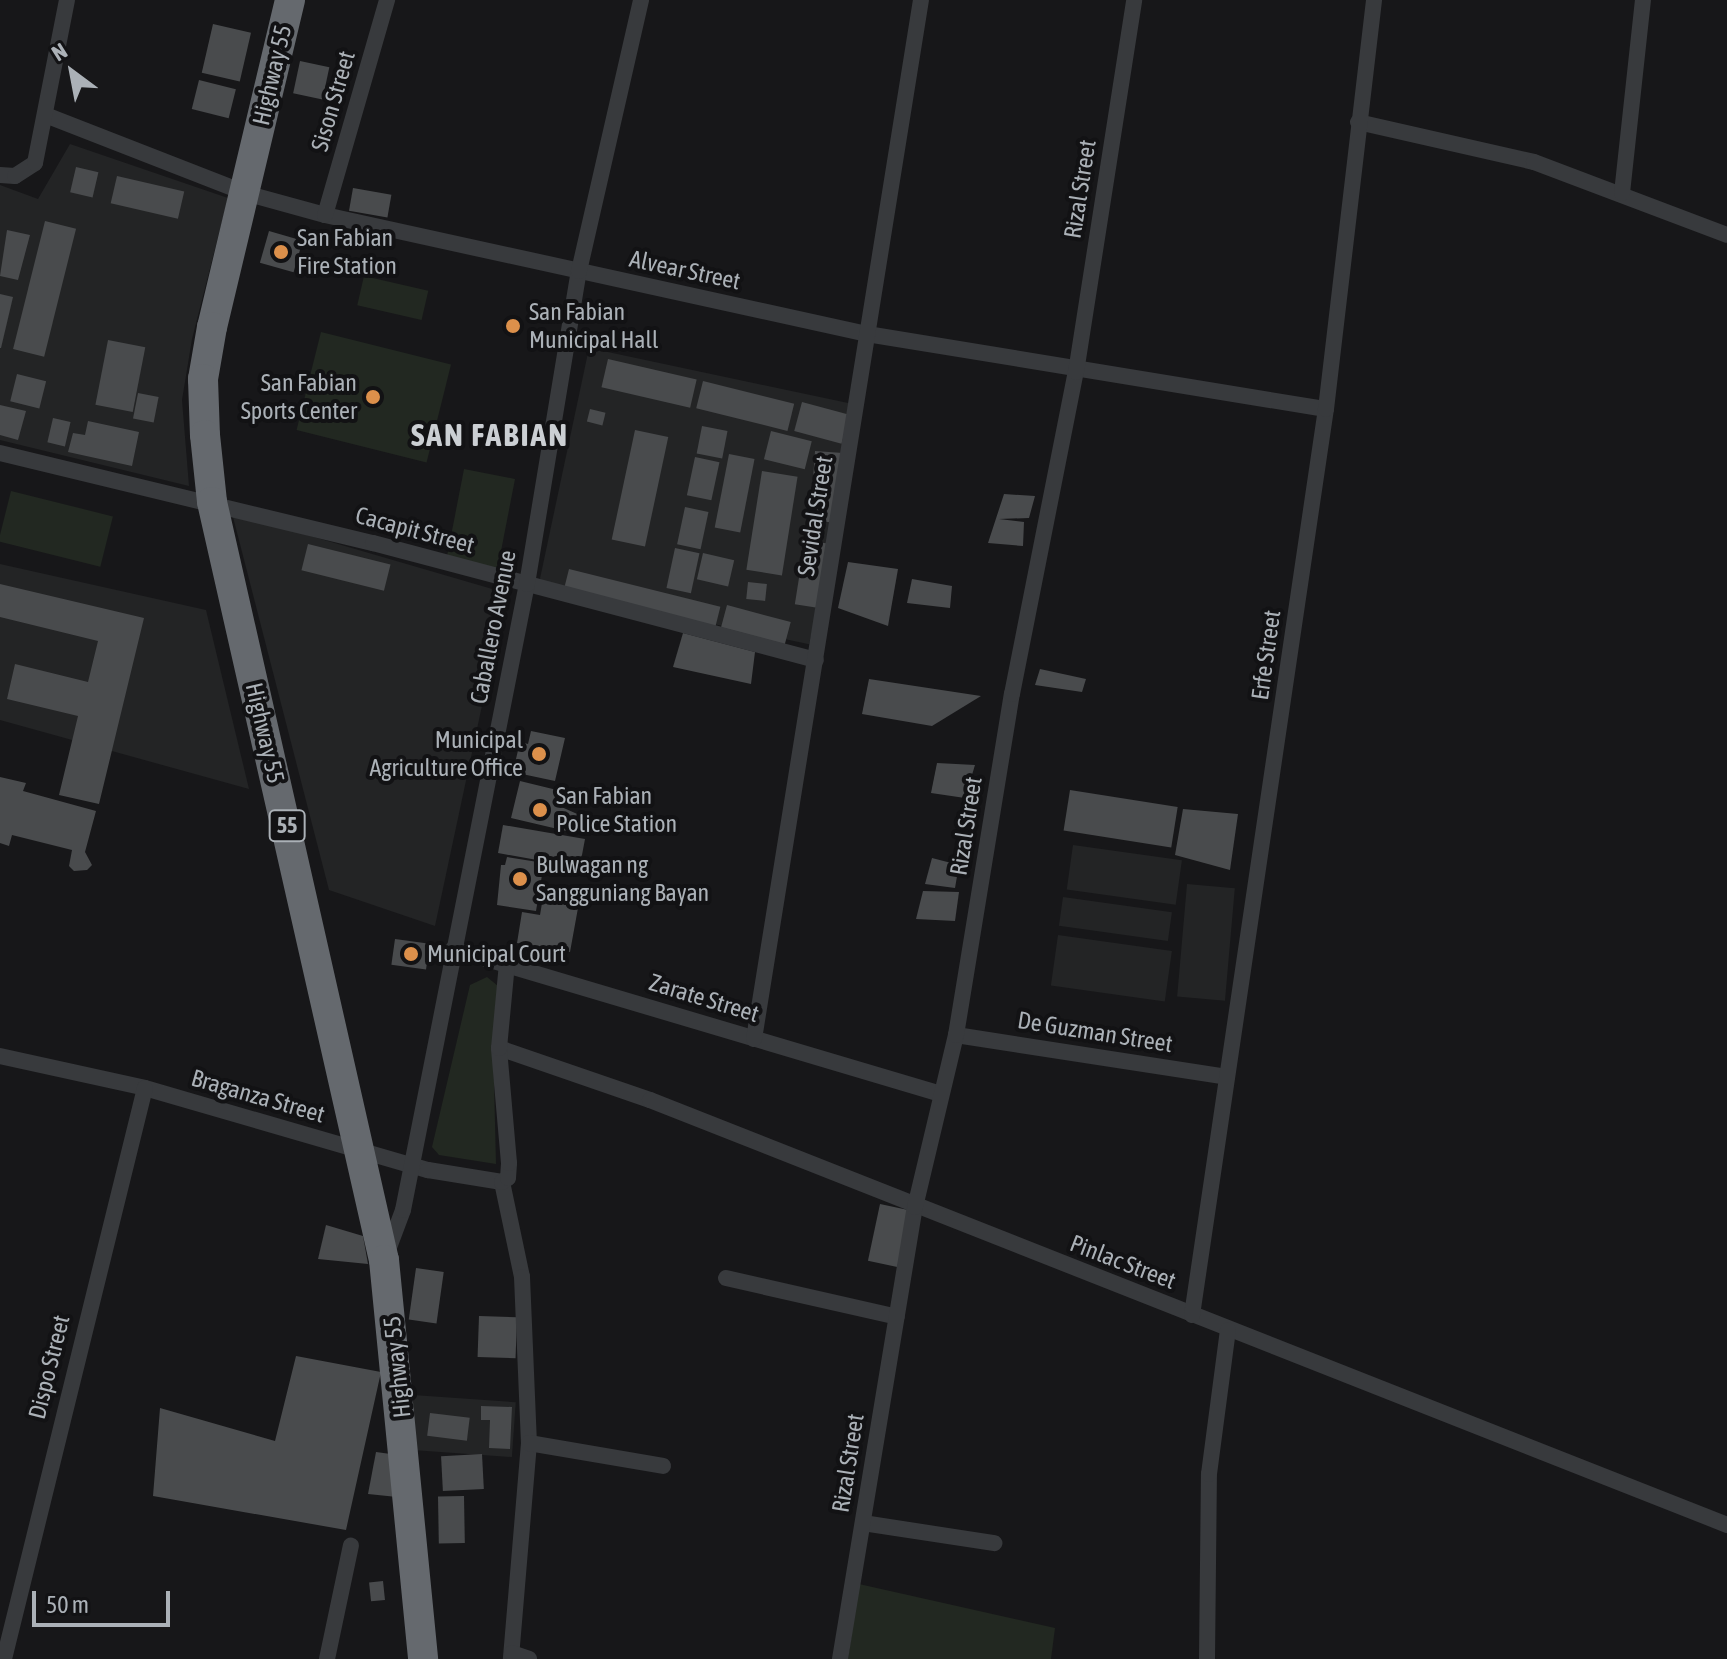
<!DOCTYPE html>
<html>
<head>
<meta charset="utf-8">
<style>
  body { margin:0 }
  #map { position:relative; width:1727px; height:1659px; overflow:hidden; background:#171719; font-family:"Asap Condensed",sans-serif }
  div>[style] { position:absolute }
  .built>* { inset:0; background:#232425; transform-origin:0 0 }
  .green>* { inset:0; background:#222821; transform-origin:0 0 }
  .building>* { inset:0; background:#494b4d; transform-origin:0 0 }
  .street>* { height:16px; margin:-8px; padding:0 8px; transform-origin:8px; border-radius:8px; background:#383a3d }
  .highway>* { height:30px; margin:-15px; padding:0 15px; transform-origin:15px; border-radius:15px; background:#65696e }
  .dots>* { width:22px; height:22px; translate:-50% -50%; box-sizing:border-box; border:4px solid #121214; border-radius:50% }
  span { translate:-50% -50%; white-space:nowrap; text-align:center; line-height:1.15; -webkit-text-stroke:8px #121214; paint-order:stroke }
  .shield-label span { padding:2px 6px; background:#121214; border:2px solid; border-radius:6px; -webkit-text-stroke-width:0 }
  .shield-label { font-size:22px; color:#abb1b7; font-weight:700 }
  .street-label { font-size:24px; color:#abb1b7 }
  .poi-label { font-size:24px; color:#abb1b7 }
  .left { translate:0 -50%; text-align:left }
  .right { translate:-100% -50%; text-align:right }
  .district-label { font-size:32px; color:#cbcfd3; font-weight:700; letter-spacing:2px }
  .north { position:absolute; left:32px; top:32px; width:80px; height:80px; -webkit-text-stroke:6px #121214; paint-order:stroke; rotate:328deg; font-size:22px; font-weight:700; line-height:32px; text-align:center; color:#abb1b7 }
  .north::after { content:''; display:block; margin:auto; width:28px; height:36px; background:#abb1b7; clip-path:polygon(50% 0,100% 100%,50% 72%,0 100%) }
  .scale { position:absolute; left:32px; top:1591px; width:138px; height:36px; box-sizing:border-box; border:4px solid #abb1b7; border-top:0; padding-left:10px; font-size:24px; line-height:28px; white-space:nowrap; color:#abb1b7; -webkit-text-stroke:6px #121214; paint-order:stroke }
</style>
</head>
<body>
<div id="map">
  <div class="built">
    <div style="clip-path:polygon(70px 144px,228px 198px,192px 339px,182px 400px,189px 486px,0 440px,0 185px,38px 199px)"></div>
    <div style="left:589px;top:348px;width:277px;height:244px;rotate:12deg"></div>
    <div style="clip-path:polygon(232px 513px,506px 593px,435px 926px,329px 890px)"></div>
    <div style="clip-path:polygon(0 564px,206px 610px,249px 789px,0 720px)"></div>
    <div style="left:1073px;top:845px;width:110px;height:45px;rotate:8deg"></div>
    <div style="left:1187px;top:884px;width:48px;height:113px;rotate:5deg"></div>
    <div style="left:1063px;top:897px;width:110px;height:29px;rotate:8deg"></div>
    <div style="left:1058px;top:935px;width:115px;height:51px;rotate:8deg"></div>
    <div style="left:413px;top:1395px;width:103px;height:55px;rotate:4deg"></div>
  </div>
  <div class="green">
    <div style="left:364px;top:276px;width:66px;height:30px;rotate:13deg"></div>
    <div style="left:321px;top:332px;width:134px;height:101px;rotate:14deg"></div>
    <div style="left:464px;top:469px;width:52px;height:92px;rotate:11deg"></div>
    <div style="left:11px;top:491px;width:105px;height:52px;rotate:14deg"></div>
    <div style="clip-path:polygon(487px 977px,498px 986px,493px 1041px,496px 1164px,439px 1155px,432px 1147px,470px 985px)"></div>
    <div style="clip-path:polygon(859px 1584px,1055px 1628px,1051px 1659px,848px 1659px)"></div>
  </div>
  <div class="building">
    <div style="left:213px;top:24px;width:39px;height:50px;rotate:13deg"></div>
    <div style="left:300px;top:61px;width:30px;height:33px;rotate:12deg"></div>
    <div style="left:199px;top:80px;width:38px;height:30px;rotate:14deg"></div>
    <div style="left:76px;top:167px;width:23px;height:26px;rotate:13deg"></div>
    <div style="left:117px;top:176px;width:69px;height:28px;rotate:13deg"></div>
    <div style="left:353px;top:188px;width:39px;height:23px;rotate:10deg"></div>
    <div style="left:45px;top:221px;width:32px;height:132px;rotate:14deg"></div>
    <div style="clip-path:polygon(7px 230px,30px 235px,18px 280px,0 276px)"></div>
    <div style="left:269px;top:231px;width:35px;height:33px;rotate:16deg"></div>
    <div style="clip-path:polygon(0 294px,13px 297px,1px 348px,0 348px)"></div>
    <div style="left:108px;top:340px;width:38px;height:66px;rotate:11deg"></div>
    <div style="left:608px;top:359px;width:91px;height:29px;rotate:13deg"></div>
    <div style="left:17px;top:374px;width:30px;height:28px;rotate:14deg"></div>
    <div style="left:703px;top:381px;width:94px;height:28px;rotate:14deg"></div>
    <div style="left:138px;top:393px;width:21px;height:26px;rotate:11deg"></div>
    <div style="left:802px;top:402px;width:49px;height:30px;rotate:15deg"></div>
    <div style="clip-path:polygon(0 405px,26px 411px,18px 440px,0 435px)"></div>
    <div style="left:590px;top:409px;width:16px;height:13px;rotate:14deg"></div>
    <div style="left:53px;top:418px;width:18px;height:25px;rotate:13deg"></div>
    <div style="clip-path:polygon(88px 421px,139px 432px,132px 466px,68px 452px,73px 433px,85px 435px)"></div>
    <div style="left:702px;top:426px;width:26px;height:28px;rotate:11deg"></div>
    <div style="left:635px;top:430px;width:34px;height:112px;rotate:12deg"></div>
    <div style="left:771px;top:431px;width:42px;height:29px;rotate:14deg"></div>
    <div style="left:815px;top:451px;width:28px;height:70px;rotate:4deg"></div>
    <div style="left:729px;top:454px;width:26px;height:75px;rotate:11deg"></div>
    <div style="left:695px;top:457px;width:25px;height:39px;rotate:12deg"></div>
    <div style="left:762px;top:471px;width:36px;height:100px;rotate:9deg"></div>
    <div style="clip-path:polygon(1004px 494px,1035px 496px,1029px 518px,999px 519px,1024px 522px,1023px 546px,988px 543px)"></div>
    <div style="left:685px;top:507px;width:24px;height:38px;rotate:12deg"></div>
    <div style="left:805px;top:540px;width:26px;height:65px;rotate:9deg"></div>
    <div style="left:308px;top:544px;width:85px;height:27px;rotate:14deg"></div>
    <div style="left:675px;top:548px;width:25px;height:41px;rotate:12deg"></div>
    <div style="left:703px;top:553px;width:32px;height:27px;rotate:13deg"></div>
    <div style="clip-path:polygon(848px 562px,898px 569px,888px 626px,838px 608px)"></div>
    <div style="left:569px;top:569px;width:156px;height:20px;rotate:14deg"></div>
    <div style="clip-path:polygon(912px 579px,952px 586px,950px 608px,907px 603px)"></div>
    <div style="left:748px;top:582px;width:19px;height:17px;rotate:6deg"></div>
    <div style="clip-path:polygon(0 584px,144px 618px,99px 804px,59px 795px,78px 716px,7px 699px,15px 664px,88px 682px,98px 641px,0 617px)"></div>
    <div style="left:727px;top:605px;width:66px;height:23px;rotate:15deg"></div>
    <div style="clip-path:polygon(683px 633px,755px 652px,751px 684px,673px 667px)"></div>
    <div style="clip-path:polygon(1040px 669px,1086px 679px,1082px 692px,1035px 685px)"></div>
    <div style="clip-path:polygon(869px 679px,981px 696px,932px 726px,862px 714px)"></div>
    <div style="clip-path:polygon(531px 731px,565px 738px,555px 781px,522px 774px,524px 765px,515px 763px,520px 742px,528px 744px)"></div>
    <div style="clip-path:polygon(937px 763px,975px 765px,965px 798px,931px 793px)"></div>
    <div style="clip-path:polygon(0 777px,26px 783px,23px 791px,96px 811px,85px 852px,92px 865px,87px 870px,74px 871px,69px 866px,72px 850px,12px 835px,9px 846px,0 843px)"></div>
    <div style="clip-path:polygon(520px 781px,561px 791px,557px 805px,584px 817px,579px 834px,511px 818px)"></div>
    <div style="left:1070px;top:790px;width:109px;height:41px;rotate:9deg"></div>
    <div style="clip-path:polygon(1183px 809px,1238px 814px,1230px 870px,1175px 855px)"></div>
    <div style="clip-path:polygon(503px 825px,585px 839px,582px 855px,576px 867px,498px 853px)"></div>
    <div style="clip-path:polygon(507px 857px,544px 863px,536px 911px,497px 905px,501px 865px,505px 865px)"></div>
    <div style="clip-path:polygon(932px 858px,959px 865px,955px 888px,925px 884px)"></div>
    <div style="clip-path:polygon(544px 891px,580px 897px,570px 952px,517px 943px,522px 912px,540px 915px)"></div>
    <div style="clip-path:polygon(923px 891px,959px 892px,955px 921px,916px 919px)"></div>
    <div style="left:395px;top:939px;width:35px;height:26px;rotate:8deg"></div>
    <div style="left:880px;top:1204px;width:30px;height:58px;rotate:12deg"></div>
    <div style="clip-path:polygon(326px 1225px,363px 1236px,368px 1264px,318px 1259px)"></div>
    <div style="left:416px;top:1268px;width:28px;height:52px;rotate:8deg"></div>
    <div style="left:479px;top:1316px;width:38px;height:41px;rotate:2deg"></div>
    <div style="clip-path:polygon(296px 1356px,381px 1372px,346px 1530px,153px 1496px,160px 1408px,275px 1441px)"></div>
    <div style="clip-path:polygon(481px 1406px,512px 1407px,510px 1449px,489px 1448px,490px 1420px,481px 1420px)"></div>
    <div style="left:430px;top:1413px;width:40px;height:23px;rotate:7deg"></div>
    <div style="clip-path:polygon(376px 1452px,398px 1455px,397px 1497px,368px 1494px)"></div>
    <div style="left:482px;top:1454px;width:35px;height:41px;rotate:87deg"></div>
    <div style="left:464px;top:1496px;width:47px;height:26px;rotate:89deg"></div>
    <div style="left:383px;top:1581px;width:19px;height:14px;rotate:84deg"></div>
  </div>
  <div class="street">
    <div style="left:48px;top:116px;width:212px;rotate:21.3deg"></div>
    <div style="left:245px;top:193px;width:83px;rotate:15.4deg"></div>
    <div style="left:325px;top:215px;width:555px;rotate:12.38deg"></div>
    <div style="left:867px;top:334px;width:465px;rotate:9.3deg"></div>
    <div style="left:1358px;top:122px;width:180px;rotate:12.8deg"></div>
    <div style="left:1534px;top:162px;width:206px;rotate:20.7deg"></div>
    <div style="left:0;top:175px;width:15px;rotate:4deg"></div>
    <div style="left:15px;top:176px;width:24px;rotate:-33deg"></div>
    <div style="left:35px;top:163px;width:166px;rotate:-78.9deg"></div>
    <div style="left:1622px;top:193px;width:194px;rotate:-83.8deg"></div>
    <div style="left:325px;top:215px;width:224px;rotate:-73.9deg"></div>
    <div style="left:0;top:453px;width:384px;rotate:13.6deg"></div>
    <div style="left:373px;top:543px;width:458px;rotate:14.8deg"></div>
    <div style="left:453px;top:949px;width:509px;rotate:16.55deg"></div>
    <div style="left:956px;top:1035px;width:274px;rotate:8.8deg"></div>
    <div style="left:754px;top:1039px;width:1052px;rotate:-80.87deg"></div>
    <div style="left:499px;top:1048px;width:160px;rotate:19deg"></div>
    <div style="left:650px;top:1100px;width:1158px;rotate:21.53deg"></div>
    <div style="left:0;top:1056px;width:148px;rotate:12.4deg"></div>
    <div style="left:145px;top:1088px;width:295px;rotate:16.2deg"></div>
    <div style="left:428px;top:1170px;width:75px;rotate:9.2deg"></div>
    <div style="left:502px;top:1182px;width:97px;rotate:78.1deg"></div>
    <div style="left:522px;top:1277px;width:166px;rotate:87.6deg"></div>
    <div style="left:529px;top:1443px;width:217px;rotate:94.8deg"></div>
    <div style="left:502px;top:1182px;width:7px;rotate:-34deg"></div>
    <div style="left:508px;top:1178px;width:15px;rotate:-86deg"></div>
    <div style="left:509px;top:1163px;width:115px;rotate:-95deg"></div>
    <div style="left:499px;top:1048px;width:84px;rotate:-84.6deg"></div>
    <div style="left:385px;top:1258px;width:51px;rotate:-69.4deg"></div>
    <div style="left:403px;top:1210px;width:638px;rotate:-78.8deg"></div>
    <div style="left:527px;top:584px;width:317px;rotate:-80.6deg"></div>
    <div style="left:579px;top:271px;width:278px;rotate:-77.1deg"></div>
    <div style="left:726px;top:1278px;width:175px;rotate:12.8deg"></div>
    <div style="left:1192px;top:1315px;width:916px;rotate:-81.59deg"></div>
    <div style="left:1326px;top:409px;width:412px;rotate:-83.3deg"></div>
    <div style="left:529px;top:1443px;width:136px;rotate:9.7deg"></div>
    <div style="left:863px;top:1523px;width:133px;rotate:8.7deg"></div>
    <div style="left:512px;top:1653px;width:18px;rotate:19deg"></div>
    <div style="left:4px;top:1659px;width:588px;rotate:-76.13deg"></div>
    <div style="left:327px;top:1659px;width:116px;rotate:-78.1deg"></div>
    <div style="left:840px;top:1659px;width:458px;rotate:-80.6deg"></div>
    <div style="left:915px;top:1207px;width:177px;rotate:-76.6deg"></div>
    <div style="left:956px;top:1035px;width:346px;rotate:-80.7deg"></div>
    <div style="left:1012px;top:694px;width:328px;rotate:-78.8deg"></div>
    <div style="left:1076px;top:372px;width:376px;rotate:-81.1deg"></div>
    <div style="left:1207px;top:1659px;width:185px;rotate:-89.4deg"></div>
    <div style="left:1209px;top:1474px;width:145px;rotate:-82.5deg"></div>
  </div>
  <div class="highway">
    <div style="left:290px;top:0;width:336px;rotate:103.4deg"></div>
    <div style="left:212px;top:327px;width:53px;rotate:99.8deg"></div>
    <div style="left:203px;top:379px;width:56px;rotate:88deg"></div>
    <div style="left:205px;top:435px;width:67px;rotate:84deg"></div>
    <div style="left:212px;top:502px;width:777px;rotate:77.22deg"></div>
    <div style="left:384px;top:1260px;width:401px;rotate:84.4deg"></div>
  </div>
  <div class="dots">
    <div style="left:281px;top:252px;background:#dc904b"></div>
    <div style="left:513px;top:326px;background:#dc904b"></div>
    <div style="left:373px;top:397px;background:#dc904b"></div>
    <div style="left:539px;top:754px;background:#dc904b"></div>
    <div style="left:540px;top:810px;background:#dc904b"></div>
    <div style="left:520px;top:879px;background:#dc904b"></div>
    <div style="left:411px;top:954px;background:#dc904b"></div>
  </div>
  <div class="shield-label">
    <span style="left:287px;top:826px">55</span>
  </div>
  <div class="street-label">
    <span style="left:272px;top:75px;rotate:-77deg">Highway 55</span>
    <span style="left:333px;top:101px;rotate:-74deg">Sison Street</span>
    <span style="left:1080px;top:189px;rotate:-81deg">Rizal Street</span>
    <span style="left:685px;top:270px;rotate:12deg">Alvear Street</span>
    <span style="left:815px;top:516px;rotate:-81deg">Sevidal Street</span>
    <span style="left:415px;top:530px;rotate:15deg">Cacapit Street</span>
    <span style="left:493px;top:627px;rotate:-79deg">Caballero Avenue</span>
    <span style="left:1266px;top:655px;rotate:-82deg">Erfe Street</span>
    <span style="left:265px;top:733px;rotate:77deg">Highway 55</span>
    <span style="left:966px;top:826px;rotate:-81deg">Rizal Street</span>
    <span style="left:704px;top:998px;rotate:17deg">Zarate Street</span>
    <span style="left:1095px;top:1032px;rotate:9deg">De Guzman Street</span>
    <span style="left:258px;top:1096px;rotate:16deg">Braganza Street</span>
    <span style="left:1123px;top:1262px;rotate:21deg">Pinlac Street</span>
    <span style="left:49px;top:1367px;rotate:-76deg">Dispo Street</span>
    <span style="left:397px;top:1367px;rotate:-96deg">Highway 55</span>
    <span style="left:848px;top:1463px;rotate:-81deg">Rizal Street</span>
  </div>
  <div class="poi-label">
    <span class="left" style="left:297px;top:252px">San Fabian<br>Fire Station</span>
    <span class="left" style="left:529px;top:326px">San Fabian<br>Municipal Hall</span>
    <span class="right" style="left:357px;top:397px">San Fabian<br>Sports Center</span>
    <span class="right" style="left:523px;top:754px">Municipal<br>Agriculture Office</span>
    <span class="left" style="left:556px;top:810px">San Fabian<br>Police Station</span>
    <span class="left" style="left:536px;top:879px">Bulwagan ng<br>Sangguniang Bayan</span>
    <span class="left" style="left:427px;top:954px">Municipal Court</span>
  </div>
  <div class="district-label">
    <span style="left:490px;top:435px">SAN FABIAN</span>
  </div>
  <div class="north">N</div>
  <div class="scale">50 m</div>
</div>
</body>
</html>
